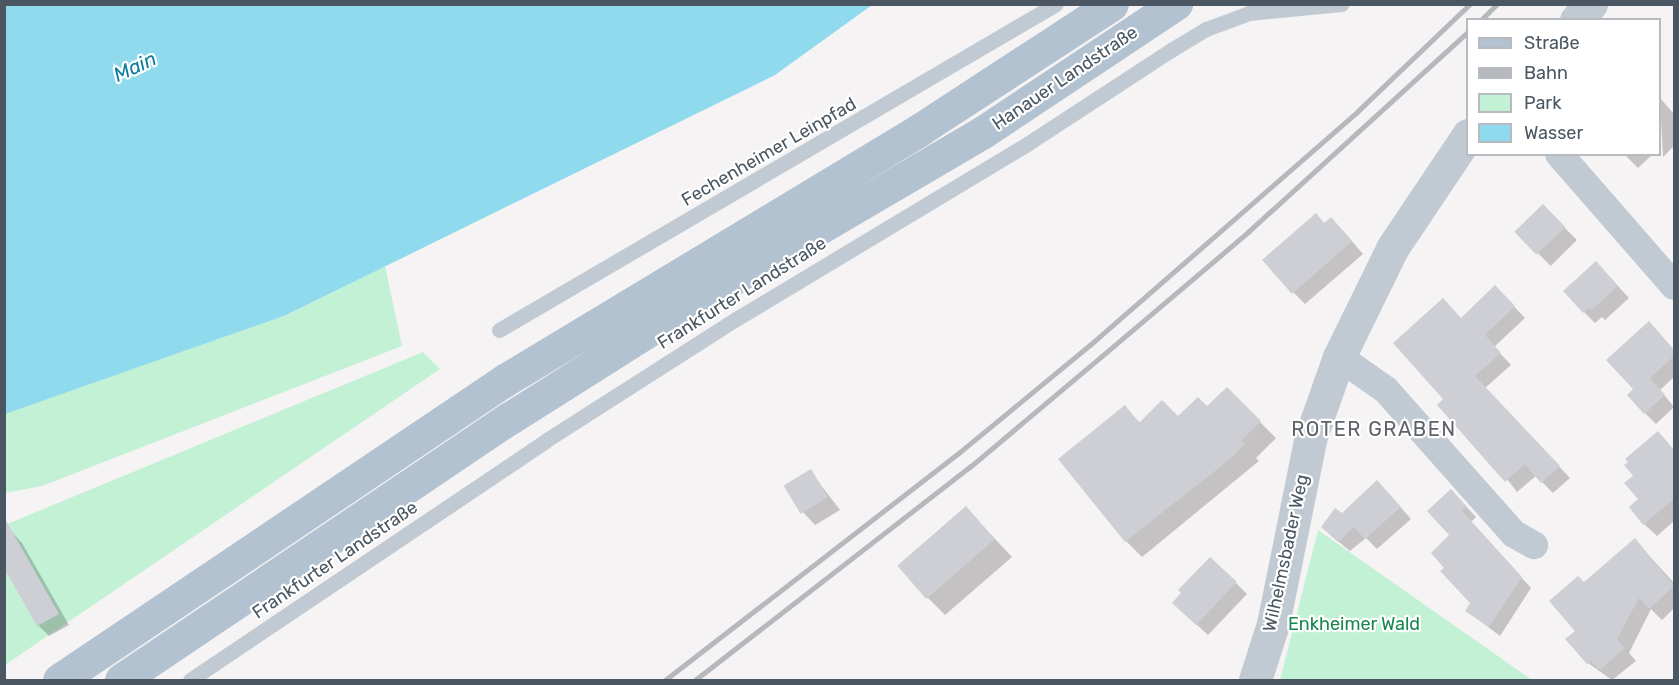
<!DOCTYPE html>
<html>
<head>
<meta charset="utf-8">
<style>
  body { margin:0 }
  #map { position:relative; width:1679px; height:685px; overflow:hidden; background:#f5f3f3; font-family:Rubik,sans-serif }
  div>[style] { position:absolute }
  .green>* { inset:0; background:#c3f1d5 }
  .water>* { inset:0; background:#90daee }
  .shadow>* { inset:0; background:#0003; transform-origin:0 0 }
  .building>* { inset:0; background:#cdcfd5; transform-origin:0 0 }
  .service>* { height:15px; margin:-7.5px; padding:0 7.5px; transform-origin:7.5px; border-radius:7.5px; background:#c1cad2 }
  .minor>* { height:28px; margin:-14px; padding:0 14px; transform-origin:14px; border-radius:14px; background:#c1cad2 }
  .tertiary>* { height:33px; margin:-16.5px; padding:0 16.5px; transform-origin:16.5px; border-radius:16.5px; background:#c1cad2 }
  .primary>* { height:33px; margin:-16.5px; padding:0 16.5px; transform-origin:16.5px; border-radius:16.5px; background:#b3c2d1 }
  .rail>* { height:4.5px; margin:-2.25px; padding:0 2.25px; transform-origin:2.25px; border-radius:2.25px; background:#b5b8bd }
  span { translate:-50% -50%; white-space:nowrap; text-align:center; line-height:1.15; -webkit-text-stroke:4.5px #fff; paint-order:stroke }
  .street-label { font-size:18px; color:#4a5661 }
  .park-label { font-size:18px; color:#17864f }
  .water-label { font-size:20px; color:#0c7c9b; font-style:italic }
  .neighbourhood-label { font-size:20px; color:#5f6368; letter-spacing:1.5px }
  .frame { position:absolute; inset:0; border:6px solid #4a5661; pointer-events:none }
  .legend { position:absolute; left:1466px; top:18px; width:195px; height:138px; box-sizing:border-box; background:#fff; border:2px solid #b7bbc0; margin:0; padding:8px 10px; list-style:none; font-size:18px; color:#4a5661 }
  .legend li { display:flex; align-items:center; gap:12px; height:30px }
  .legend b { width:30px; border:2px solid #b7bbc0 }
</style>
</head>
<body>
<div id="map">
  <div class="green">
    <div style="clip-path:polygon(385px 266px,402px 346px,42px 486px,5px 493px,4px 414px,284px 316px)"></div>
    <div style="clip-path:polygon(423px 352px,440px 369px,5px 665px,5px 525px)"></div>
    <div style="clip-path:polygon(1318px 530px,1532px 680px,1280px 680px)"></div>
  </div>
  <div class="water">
    <div style="clip-path:polygon(4px 5px,5px 4px,872px 5px,775px 75px,284px 316px,5px 414px)"></div>
  </div>
  <div class="shadow">
    <div style="clip-path:polygon(1660px 98px,1674px 114px,1674px 146px,1663px 157px)"></div>
    <div style="clip-path:polygon(1624px 154px,1653px 154px,1638px 168px)"></div>
    <div style="left:1543px;top:206px;width:48px;height:37px;rotate:45deg"></div>
    <div style="clip-path:polygon(1325px 224px,1343px 231px,1363px 254px,1305px 304px,1293px 292px)"></div>
    <div style="clip-path:polygon(1607px 274px,1629px 298px,1605px 320px,1602px 317px,1595px 323px,1584px 312px)"></div>
    <div style="clip-path:polygon(1506px 298px,1525px 318px,1494px 347px,1511px 365px,1485px 388px,1570px 478px,1553px 493px,1536px 476px,1517px 492px,1445px 399px,1461px 320px)"></div>
    <div style="clip-path:polygon(1660px 334px,1674px 351px,1674px 377px,1660px 390px,1674px 407px,1656px 424px,1645px 413px,1635px 390px)"></div>
    <div style="clip-path:polygon(1227px 389px,1276px 438px,1256px 458px,1259px 461px,1142px 557px,1126px 541px,1125px 407px,1141px 424px,1178px 418px,1207px 408px)"></div>
    <div style="clip-path:polygon(1670px 446px,1674px 451px,1674px 521px,1657px 536px,1644px 524px,1640px 499px)"></div>
    <div style="clip-path:polygon(810px 471px,840px 510px,815px 525px,803px 512px)"></div>
    <div style="clip-path:polygon(1388px 493px,1411px 519px,1377px 549px,1366px 538px,1350px 551px,1334px 538px,1342px 515px)"></div>
    <div style="clip-path:polygon(1461px 501px,1476px 517px,1471px 522px,1531px 588px,1500px 636px,1467px 611px,1472px 603px,1446px 568px)"></div>
    <div style="clip-path:polygon(966px 508px,1012px 557px,945px 615px,927px 597px)"></div>
    <div style="clip-path:polygon(11px 531px,22px 543px,69px 625px,49px 636px,38px 625px)"></div>
    <div style="clip-path:polygon(1635px 540px,1674px 583px,1674px 608px,1662px 620px,1651px 609px,1629px 653px,1636px 661px,1612px 680px,1588px 663px,1577px 631px,1584px 584px)"></div>
    <div style="clip-path:polygon(1236px 583px,1247px 594px,1208px 635px,1185px 614px)"></div>
  </div>
  <div class="building">
    <div style="left:1543px;top:204px;width:32px;height:40px;rotate:46deg"></div>
    <div style="clip-path:polygon(1316px 213px,1324px 223px,1331px 217px,1352px 241px,1292px 294px,1262px 260px)"></div>
    <div style="clip-path:polygon(1596px 261px,1618px 286px,1592px 310px,1589px 307px,1583px 313px,1563px 291px)"></div>
    <div style="clip-path:polygon(1495px 285px,1515px 306px,1485px 335px,1501px 353px,1475px 376px,1560px 466px,1541px 483px,1525px 464px,1505px 482px,1437px 405px,1443px 399px,1393px 343px,1443px 298px,1461px 318px)"></div>
    <div style="clip-path:polygon(1649px 321px,1674px 350px,1674px 356px,1650px 378px,1665px 395px,1644px 414px,1627px 395px,1633px 389px,1606px 360px)"></div>
    <div style="clip-path:polygon(1227px 387px,1261px 421px,1241px 441px,1245px 444px,1230px 459px,1125px 542px,1058px 459px,1125px 405px,1139px 423px,1162px 400px,1178px 416px,1198px 397px,1207px 406px)"></div>
    <div style="clip-path:polygon(1658px 431px,1674px 450px,1674px 499px,1643px 525px,1629px 507px,1638px 499px,1624px 483px,1633px 476px,1624px 465px,1628px 462px,1625px 459px)"></div>
    <div style="left:811px;top:469px;width:33px;height:32px;rotate:59deg"></div>
    <div style="clip-path:polygon(1377px 480px,1401px 507px,1365px 539px,1354px 527px,1338px 542px,1321px 527px,1335px 508px,1342px 513px)"></div>
    <div style="clip-path:polygon(1451px 489px,1467px 507px,1462px 511px,1522px 577px,1489px 627px,1465px 611px,1470px 603px,1440px 571px,1444px 568px,1431px 553px,1449px 535px,1427px 511px)"></div>
    <div style="left:966px;top:506px;width:44px;height:91px;rotate:49deg"></div>
    <div style="clip-path:polygon(4px 517px,59px 614px,37px 626px,4px 568px)"></div>
    <div style="clip-path:polygon(1635px 538px,1674px 586px,1649px 609px,1639px 598px,1617px 639px,1625px 648px,1600px 670px,1591px 661px,1587px 664px,1565px 639px,1575px 631px,1549px 601px,1578px 576px,1584px 582px)"></div>
    <div style="clip-path:polygon(1210px 557px,1237px 582px,1196px 625px,1172px 603px,1181px 593px,1178px 590px)"></div>
  </div>
  <div class="service">
    <div style="left:499px;top:330px;width:645px;rotate:-30.34deg"></div>
    <div style="left:190px;top:680px;width:428px;rotate:-33.9deg"></div>
    <div style="left:545px;top:441px;width:227px;rotate:-32.6deg"></div>
    <div style="left:736px;top:319px;width:340px;rotate:-31deg"></div>
    <div style="left:1027px;top:144px;width:172px;rotate:-33.1deg"></div>
    <div style="left:1171px;top:50px;width:41px;rotate:-31deg"></div>
    <div style="left:1206px;top:29px;width:46px;rotate:-20.4deg"></div>
    <div style="left:1249px;top:13px;width:93px;rotate:-5.5deg"></div>
  </div>
  <div class="minor">
    <div style="left:1559px;top:154px;width:175px;rotate:48.9deg"></div>
    <div style="left:1339px;top:357px;width:57px;rotate:35.1deg"></div>
    <div style="left:1386px;top:390px;width:193px;rotate:48.4deg"></div>
    <div style="left:1514px;top:534px;width:23px;rotate:29deg"></div>
  </div>
  <div class="tertiary">
    <div style="left:1576px;top:20px;width:22px;rotate:-47deg"></div>
    <div style="left:1255px;top:680px;width:59px;rotate:-72.2deg"></div>
    <div style="left:1273px;top:624px;width:192px;rotate:-78.6deg"></div>
    <div style="left:1311px;top:436px;width:84px;rotate:-70.5deg"></div>
    <div style="left:1339px;top:357px;width:123px;rotate:-63.9deg"></div>
    <div style="left:1393px;top:247px;width:135px;rotate:-56.2deg"></div>
  </div>
  <div class="primary">
    <div style="left:59px;top:680px;width:538px;rotate:-33.93deg"></div>
    <div style="left:505px;top:380px;width:484px;rotate:-31.1deg"></div>
    <div style="left:919px;top:130px;width:230px;rotate:-33.1deg"></div>
    <div style="left:121px;top:680px;width:469px;rotate:-34deg"></div>
    <div style="left:510px;top:418px;width:219px;rotate:-32.3deg"></div>
    <div style="left:695px;top:301px;width:334px;rotate:-30.4deg"></div>
    <div style="left:983px;top:132px;width:232px;rotate:-33.6deg"></div>
  </div>
  <div class="rail">
    <div style="left:1481px;top:20px;width:23px;rotate:-45deg"></div>
    <div style="left:665px;top:680px;width:373px;rotate:-37.7deg"></div>
    <div style="left:960px;top:452px;width:168px;rotate:-39.5deg"></div>
    <div style="left:1090px;top:345px;width:356px;rotate:-41.1deg"></div>
    <div style="left:1358px;top:111px;width:155px;rotate:-43.7deg"></div>
    <div style="left:695px;top:680px;width:348px;rotate:-37.8deg"></div>
    <div style="left:970px;top:467px;width:172px;rotate:-40.1deg"></div>
    <div style="left:1102px;top:356px;width:192px;rotate:-40.3deg"></div>
    <div style="left:1248px;top:232px;width:297px;rotate:-42.3deg"></div>
  </div>
  <div class="street-label">
    <span style="left:1065px;top:78px;rotate:-34deg">Hanauer Landstraße</span>
    <span style="left:769px;top:152px;rotate:-30deg">Fechenheimer Leinpfad</span>
    <span style="left:742px;top:293px;rotate:-32deg">Frankfurter Landstraße</span>
    <span style="left:1286px;top:553px;rotate:-78deg">Wilhelmsbader Weg</span>
    <span style="left:335px;top:560px;rotate:-34deg">Frankfurter Landstraße</span>
  </div>
  <div class="park-label">
    <span style="left:1354px;top:624px">Enkheimer Wald</span>
  </div>
  <div class="water-label">
    <span style="left:135px;top:67px;rotate:-25deg">Main</span>
  </div>
  <div class="neighbourhood-label">
    <span style="left:1374px;top:429px">ROTER GRABEN</span>
  </div>
  <div class="frame"></div>
  <ul class="legend">
  <li><b style="height:8px;background:#b3c2d1"></b>Straße</li>
  <li><b style="height:8px;background:#b5b8bd"></b>Bahn</li>
  <li><b style="height:16px;background:#c3f1d5"></b>Park</li>
  <li><b style="height:16px;background:#90daee"></b>Wasser</li>
  </ul>
</div>
</body>
</html>
